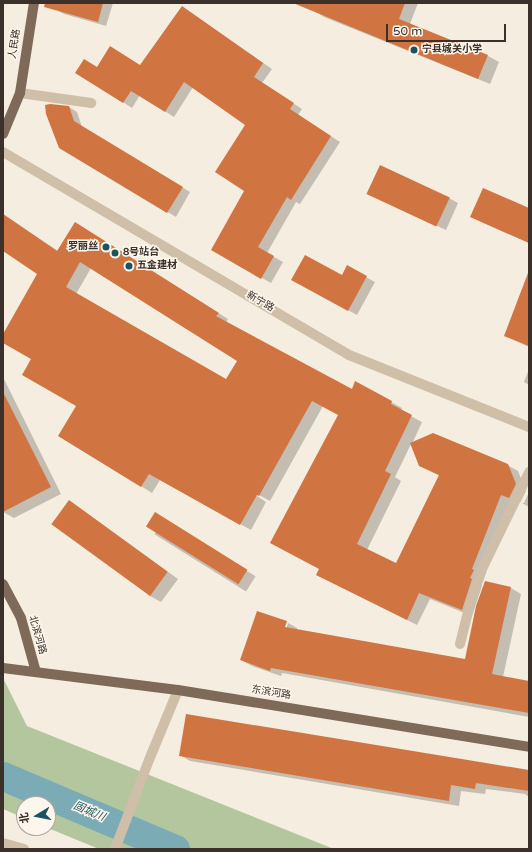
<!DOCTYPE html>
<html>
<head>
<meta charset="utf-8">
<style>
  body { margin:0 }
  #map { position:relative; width:532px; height:852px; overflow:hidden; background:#f5eddf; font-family:"Varela Round","Noto Sans SC",sans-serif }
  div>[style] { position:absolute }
  .green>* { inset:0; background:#b3c69d }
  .shadow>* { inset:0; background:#0003; transform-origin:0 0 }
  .river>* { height:29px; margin:-14.5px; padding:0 14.5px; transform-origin:14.5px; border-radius:14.5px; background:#7bacb5 }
  .building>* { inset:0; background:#d07542; transform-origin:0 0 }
  .minor>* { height:10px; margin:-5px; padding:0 5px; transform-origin:5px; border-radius:5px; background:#cfbfa9 }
  .major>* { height:10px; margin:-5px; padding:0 5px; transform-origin:5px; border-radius:5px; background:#7f6a59 }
  .dots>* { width:11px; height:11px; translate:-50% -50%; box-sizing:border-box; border:2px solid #fcf6ec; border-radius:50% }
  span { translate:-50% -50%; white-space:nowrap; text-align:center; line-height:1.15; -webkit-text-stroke:3px #fcf6ec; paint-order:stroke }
  .street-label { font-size:10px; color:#3c312a }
  .poi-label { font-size:10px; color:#3c312a; font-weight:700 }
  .left { translate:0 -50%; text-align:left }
  .right { translate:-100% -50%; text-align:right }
  .water-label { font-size:11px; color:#1b5461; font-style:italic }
  .frame { position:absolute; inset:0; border:4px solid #3c312a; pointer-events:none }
  .north { position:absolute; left:16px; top:796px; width:40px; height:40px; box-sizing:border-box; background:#fcf6ec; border:1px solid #afa79e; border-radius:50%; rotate:260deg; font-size:11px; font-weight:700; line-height:16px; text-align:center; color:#3c312a }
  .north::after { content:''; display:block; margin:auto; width:14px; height:18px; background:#1b5461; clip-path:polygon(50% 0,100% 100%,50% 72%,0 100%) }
  .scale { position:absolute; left:386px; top:24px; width:120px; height:18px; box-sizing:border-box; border:2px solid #3c312a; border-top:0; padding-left:5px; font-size:12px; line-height:14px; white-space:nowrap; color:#3c312a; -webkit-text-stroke:3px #fcf6ec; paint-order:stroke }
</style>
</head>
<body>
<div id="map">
  <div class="green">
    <div style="clip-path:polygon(3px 678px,27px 726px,334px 849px,99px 849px,48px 828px,48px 804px,24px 804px,24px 818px,3px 809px)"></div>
  </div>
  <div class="shadow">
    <div style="clip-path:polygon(57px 3px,113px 3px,106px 26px,64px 14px,55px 9px)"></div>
    <div style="clip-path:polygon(316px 3px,418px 3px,410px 24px,488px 56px,499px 62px,490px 84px,324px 17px,313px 10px)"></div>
    <div style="clip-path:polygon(182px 7px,272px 69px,262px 83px,302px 109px,298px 115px,340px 142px,300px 204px,296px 202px,267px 253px,283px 262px,271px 283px,212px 250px,246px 190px,246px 124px,193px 87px,174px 117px,140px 95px,132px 108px,123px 102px,97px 68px,141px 66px)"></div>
    <div style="clip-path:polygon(69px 107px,77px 112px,82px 127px,190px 192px,176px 217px,59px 147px)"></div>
    <div style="clip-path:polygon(368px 194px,449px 198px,458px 203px,446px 230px)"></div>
    <div style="clip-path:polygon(529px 209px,529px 243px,471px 217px)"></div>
    <div style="clip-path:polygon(evenodd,3px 214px,58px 251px,86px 230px,228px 319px,226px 323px,352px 390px,356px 383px,402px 408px,401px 411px,422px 422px,412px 444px,507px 465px,518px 471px,526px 491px,520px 503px,512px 500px,480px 585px,482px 586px,472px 616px,430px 599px,417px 625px,317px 575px,320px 569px,339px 415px,323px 406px,270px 501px,255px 493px,254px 494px,266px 502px,251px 530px,160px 480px,152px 493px,59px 435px,78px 406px,33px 359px,3px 342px,3px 336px,39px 273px,3px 249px,3px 214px,91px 268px,238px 361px,227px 380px,76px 294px,91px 268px,3px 214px,411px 444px,420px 466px,440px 476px,397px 565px,367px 550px,401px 481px,395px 477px,411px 444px)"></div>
    <div style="clip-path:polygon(347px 267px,375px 282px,357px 315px,301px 284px,342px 276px)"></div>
    <div style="clip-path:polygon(529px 273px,529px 347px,505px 336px)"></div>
    <div style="clip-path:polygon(529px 369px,529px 385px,524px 382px)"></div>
    <div style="clip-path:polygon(3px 377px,61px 494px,14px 518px,3px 512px)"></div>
    <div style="clip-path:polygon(529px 492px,529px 507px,522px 503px,524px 503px)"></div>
    <div style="clip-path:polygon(70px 501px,178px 579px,161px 602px,150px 596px)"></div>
    <div style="left:164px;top:519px;width:108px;height:18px;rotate:32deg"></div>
    <div style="clip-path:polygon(511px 588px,521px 594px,503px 677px,529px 682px,529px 717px,282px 673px,281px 676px,252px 666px,241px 660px,258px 612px,288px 623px,286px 623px,283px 632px,285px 633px,288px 623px,297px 628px,297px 630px,465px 660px)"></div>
    <div style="clip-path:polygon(180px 755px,529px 771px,529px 797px,525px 794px,486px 789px,485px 794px,461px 791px,459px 806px,190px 761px)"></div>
  </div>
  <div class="river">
    <div style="left:3px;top:776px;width:187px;rotate:23deg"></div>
  </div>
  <div class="building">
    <div style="clip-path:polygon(45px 3px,103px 3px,98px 22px,44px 7px)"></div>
    <div style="clip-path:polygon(293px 3px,405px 3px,399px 19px,488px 55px,478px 79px)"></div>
    <div style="clip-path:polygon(182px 6px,263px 63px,254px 77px,294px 103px,290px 109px,331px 136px,291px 200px,287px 197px,258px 247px,274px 256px,261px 279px,211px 250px,244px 191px,215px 172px,245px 125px,184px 82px,165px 112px,131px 91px,123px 103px,75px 73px,84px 59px,97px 67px,110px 46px,140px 65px)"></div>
    <div style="clip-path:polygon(50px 104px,69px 106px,74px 121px,183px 187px,167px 213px,59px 148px,46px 114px,45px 105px)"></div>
    <div style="left:380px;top:165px;width:77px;height:32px;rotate:25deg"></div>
    <div style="clip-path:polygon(483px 188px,529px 208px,529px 243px,470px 217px)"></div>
    <div style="clip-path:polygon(evenodd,3px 214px,57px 251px,75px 222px,219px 313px,216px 316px,352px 389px,355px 381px,392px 401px,391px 404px,412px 415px,385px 471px,391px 474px,357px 544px,396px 563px,439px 475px,419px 466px,410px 443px,433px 433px,508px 464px,516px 484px,509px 498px,501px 495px,472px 569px,474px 570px,470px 578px,472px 579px,462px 610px,419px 593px,407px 620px,316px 575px,319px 569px,270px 543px,338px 415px,312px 401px,259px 496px,257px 495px,240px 525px,149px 474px,141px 487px,58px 436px,76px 406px,22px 375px,31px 359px,3px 343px,3px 334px,37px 274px,3px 251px,3px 214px,80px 262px,237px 361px,226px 379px,66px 287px,80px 262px)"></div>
    <div style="clip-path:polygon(305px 255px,342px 275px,347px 265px,367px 276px,348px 311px,291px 280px)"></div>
    <div style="clip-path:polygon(528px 273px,529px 273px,529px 346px,504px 336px)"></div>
    <div style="clip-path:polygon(3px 392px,51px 487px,3px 512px)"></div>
    <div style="left:69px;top:500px;width:122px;height:30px;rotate:36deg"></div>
    <div style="left:155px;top:512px;width:109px;height:17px;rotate:32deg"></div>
    <div style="clip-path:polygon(485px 581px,511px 587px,492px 674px,529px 681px,529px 713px,271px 668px,270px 671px,240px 660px,257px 611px,287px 621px,285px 627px,465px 659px,476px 606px)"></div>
    <div style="clip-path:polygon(186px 714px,529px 770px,529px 791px,476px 783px,475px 789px,451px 785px,449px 801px,179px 756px)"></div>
  </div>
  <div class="minor">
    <div style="left:20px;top:93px;width:72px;rotate:8deg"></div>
    <div style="left:3px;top:152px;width:401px;rotate:30.4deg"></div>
    <div style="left:349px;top:355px;width:194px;rotate:21.8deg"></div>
    <div style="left:460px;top:644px;width:41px;rotate:-76deg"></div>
    <div style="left:470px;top:604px;width:37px;rotate:-71deg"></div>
    <div style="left:482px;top:569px;width:108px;rotate:-64.1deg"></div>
    <div style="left:3px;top:843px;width:22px;rotate:16deg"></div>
    <div style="left:115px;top:849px;width:95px;rotate:-69.1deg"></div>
    <div style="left:149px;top:760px;width:76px;rotate:-67.5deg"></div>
  </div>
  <div class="major">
    <div style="left:3px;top:134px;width:44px;rotate:-67.5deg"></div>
    <div style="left:20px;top:93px;width:91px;rotate:-81.2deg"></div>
    <div style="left:3px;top:584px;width:38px;rotate:62deg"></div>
    <div style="left:21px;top:618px;width:56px;rotate:74.5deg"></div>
    <div style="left:3px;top:668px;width:176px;rotate:7.2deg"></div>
    <div style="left:178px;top:690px;width:356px;rotate:9.2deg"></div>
  </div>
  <div class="dots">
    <div style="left:414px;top:50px;background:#1b5461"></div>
    <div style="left:106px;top:247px;background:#1b5461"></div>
    <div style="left:115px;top:253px;background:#1b5461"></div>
    <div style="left:129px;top:266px;background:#1b5461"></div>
  </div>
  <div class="street-label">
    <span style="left:15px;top:44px;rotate:-81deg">人民路</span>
    <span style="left:260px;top:302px;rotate:30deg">新宁路</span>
    <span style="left:37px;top:635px;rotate:74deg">北滨河路</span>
    <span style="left:271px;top:693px;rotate:9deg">东滨河路</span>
  </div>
  <div class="poi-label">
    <span class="left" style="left:422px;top:50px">宁县城关小学</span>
    <span class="right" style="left:98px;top:247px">罗丽丝</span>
    <span class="left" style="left:123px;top:253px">8号站台</span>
    <span class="left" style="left:137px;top:266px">五金建材</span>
  </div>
  <div class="water-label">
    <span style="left:89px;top:812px;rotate:23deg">固城川</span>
  </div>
  <div class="frame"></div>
  <div class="north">北</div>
  <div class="scale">50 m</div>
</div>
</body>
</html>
